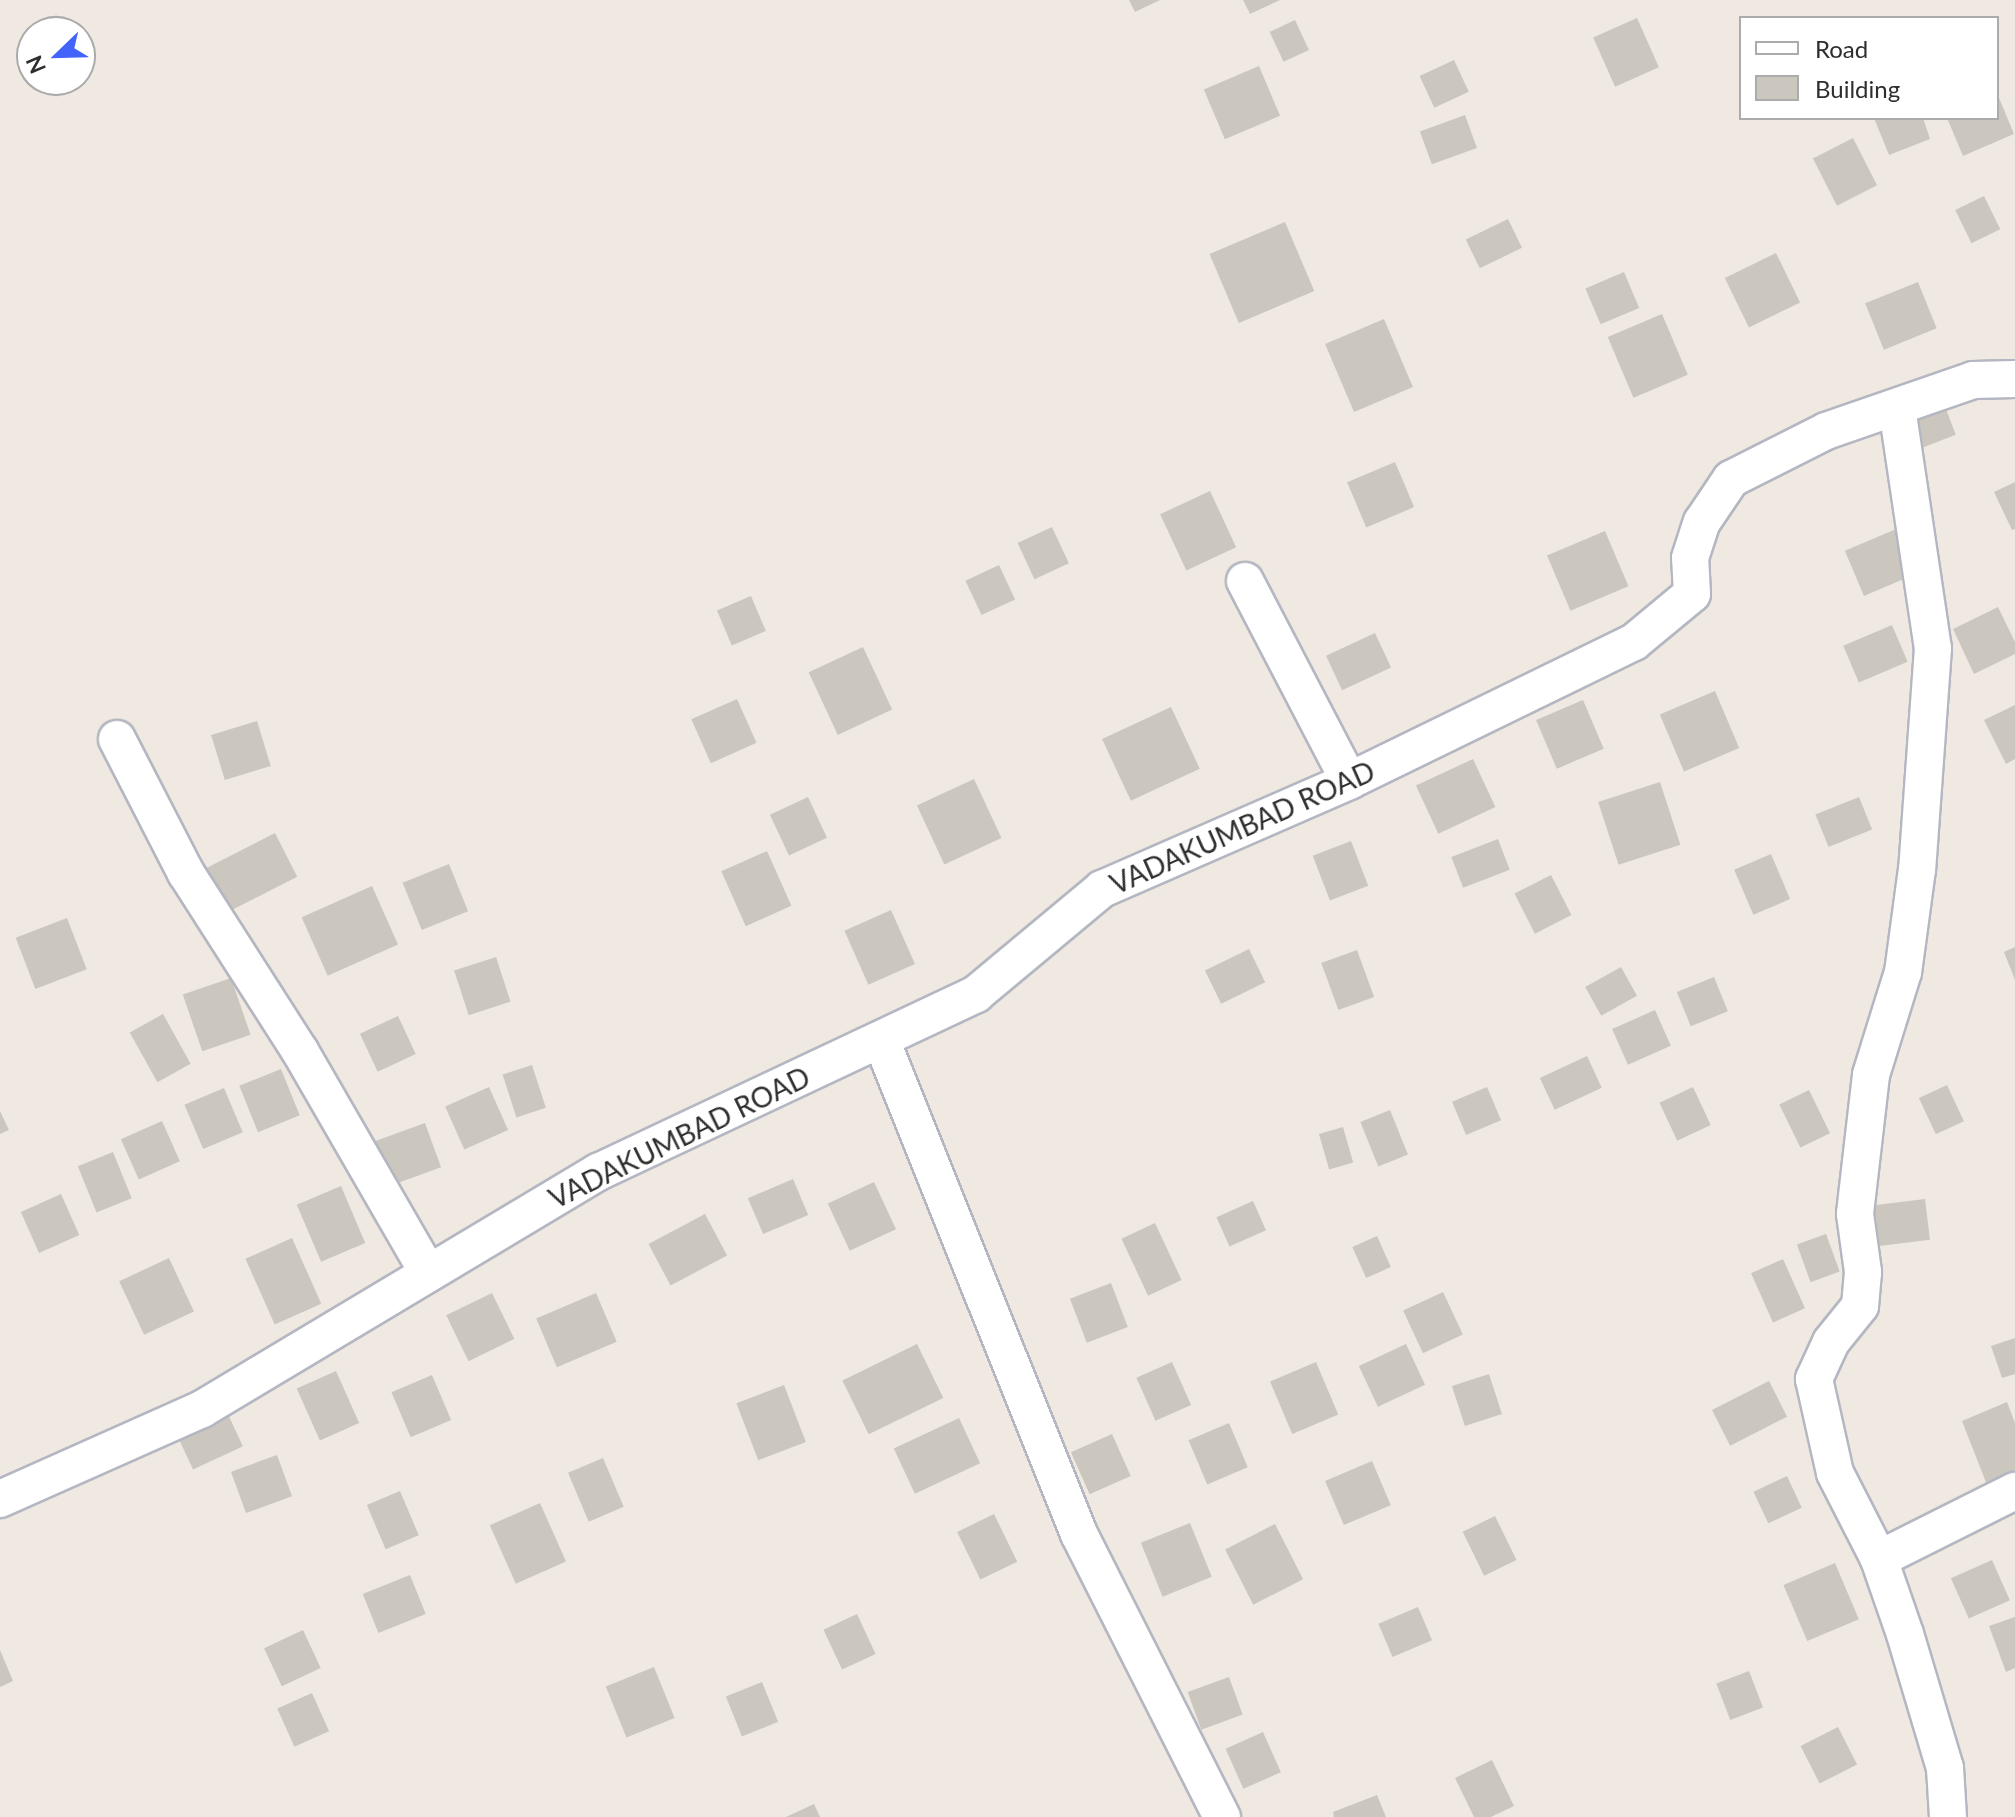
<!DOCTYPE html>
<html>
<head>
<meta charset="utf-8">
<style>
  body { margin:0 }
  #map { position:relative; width:2015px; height:1817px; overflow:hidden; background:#efe9e1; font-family:Lato,sans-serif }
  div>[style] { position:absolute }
  .building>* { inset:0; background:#cbc7bf; transform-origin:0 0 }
  .roads { filter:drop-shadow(2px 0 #b4b7c1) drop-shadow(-2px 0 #b4b7c1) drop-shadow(0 2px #b4b7c1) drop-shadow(0 -2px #b4b7c1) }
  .minor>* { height:36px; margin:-18px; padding:0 18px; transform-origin:18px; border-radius:18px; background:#fff }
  span { translate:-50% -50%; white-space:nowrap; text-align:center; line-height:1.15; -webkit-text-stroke:6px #fff; paint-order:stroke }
  .street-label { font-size:28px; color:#2e2e2e }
  .legend { position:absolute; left:1739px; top:16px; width:260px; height:104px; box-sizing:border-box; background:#fff; border:2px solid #ababab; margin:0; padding:10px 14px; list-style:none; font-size:24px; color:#2e2e2e }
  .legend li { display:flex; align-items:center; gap:16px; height:40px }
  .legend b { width:40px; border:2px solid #ababab }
  .north { position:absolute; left:16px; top:16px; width:80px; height:80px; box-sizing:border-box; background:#fff; border:2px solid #ababab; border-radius:50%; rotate:247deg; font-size:22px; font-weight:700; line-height:32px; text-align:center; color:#2e2e2e }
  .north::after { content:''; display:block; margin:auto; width:28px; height:36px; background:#4264fb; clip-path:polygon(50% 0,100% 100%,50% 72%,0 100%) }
</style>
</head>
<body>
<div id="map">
  <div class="building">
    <div style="clip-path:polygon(1129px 0,1160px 0,1135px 12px)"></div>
    <div style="clip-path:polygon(1243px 0,1280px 0,1250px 14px)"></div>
    <div style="left:1637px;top:18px;width:54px;height:48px;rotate:66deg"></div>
    <div style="left:1295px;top:20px;width:33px;height:28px;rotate:65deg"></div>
    <div style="left:1454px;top:60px;width:35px;height:38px;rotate:65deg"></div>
    <div style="left:1259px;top:66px;width:54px;height:60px;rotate:67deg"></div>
    <div style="clip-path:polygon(1997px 93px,2014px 134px,1963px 156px,1947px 118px,1997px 118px)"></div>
    <div style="left:1465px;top:115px;width:35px;height:48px;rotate:70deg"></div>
    <div style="clip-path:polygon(1874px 118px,1923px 118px,1930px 139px,1889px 155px)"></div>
    <div style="left:1853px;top:138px;width:53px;height:45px;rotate:63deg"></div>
    <div style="left:1984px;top:196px;width:37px;height:32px;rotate:64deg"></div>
    <div style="left:1508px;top:219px;width:32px;height:47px;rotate:64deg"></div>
    <div style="left:1285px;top:222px;width:75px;height:82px;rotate:67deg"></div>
    <div style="left:1776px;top:253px;width:55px;height:57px;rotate:64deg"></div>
    <div style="left:1624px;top:272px;width:39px;height:42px;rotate:67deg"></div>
    <div style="left:1918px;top:282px;width:50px;height:57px;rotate:68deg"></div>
    <div style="left:1662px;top:314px;width:66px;height:59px;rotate:67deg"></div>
    <div style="left:1384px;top:319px;width:74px;height:64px;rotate:67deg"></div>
    <div style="left:1944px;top:404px;width:33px;height:41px;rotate:69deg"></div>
    <div style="left:1395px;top:462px;width:49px;height:52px;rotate:67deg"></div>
    <div style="clip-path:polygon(2015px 482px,2015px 529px,2012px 530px,1994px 492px)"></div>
    <div style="left:1210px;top:491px;width:62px;height:55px;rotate:65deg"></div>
    <div style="left:1052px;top:527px;width:40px;height:38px;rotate:65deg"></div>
    <div style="left:1901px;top:527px;width:49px;height:61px;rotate:67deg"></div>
    <div style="left:1605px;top:531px;width:60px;height:63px;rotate:67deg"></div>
    <div style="left:999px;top:565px;width:38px;height:37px;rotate:65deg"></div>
    <div style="left:751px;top:596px;width:38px;height:37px;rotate:67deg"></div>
    <div style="clip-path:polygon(1998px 607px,2015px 642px,2015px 654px,1974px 674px,1953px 629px)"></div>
    <div style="left:1892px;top:625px;width:40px;height:53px;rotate:67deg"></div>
    <div style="left:1375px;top:633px;width:38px;height:54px;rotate:65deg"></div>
    <div style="left:863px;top:647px;width:69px;height:60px;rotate:65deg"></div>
    <div style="left:1715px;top:691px;width:62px;height:60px;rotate:67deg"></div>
    <div style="left:737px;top:699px;width:48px;height:50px;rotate:66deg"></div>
    <div style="left:1583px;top:700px;width:53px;height:51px;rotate:67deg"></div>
    <div style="clip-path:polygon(2015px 705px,2015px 759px,2006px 764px,1984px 720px)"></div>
    <div style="left:1171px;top:707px;width:68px;height:76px;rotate:65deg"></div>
    <div style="left:257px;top:721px;width:47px;height:48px;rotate:73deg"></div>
    <div style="left:1473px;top:759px;width:53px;height:63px;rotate:65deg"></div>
    <div style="left:974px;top:779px;width:65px;height:63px;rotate:65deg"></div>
    <div style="left:1660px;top:782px;width:66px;height:65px;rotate:72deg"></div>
    <div style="left:808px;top:797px;width:45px;height:42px;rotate:65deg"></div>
    <div style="left:1859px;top:797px;width:35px;height:47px;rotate:68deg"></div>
    <div style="left:275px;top:833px;width:49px;height:78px;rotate:63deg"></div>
    <div style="left:1498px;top:839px;width:33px;height:50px;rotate:69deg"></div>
    <div style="left:1351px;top:841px;width:48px;height:41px;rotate:69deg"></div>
    <div style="left:767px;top:851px;width:60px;height:50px;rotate:66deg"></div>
    <div style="left:1771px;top:854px;width:49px;height:40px;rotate:67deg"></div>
    <div style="left:449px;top:864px;width:51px;height:50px;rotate:68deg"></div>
    <div style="left:1551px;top:875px;width:45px;height:41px;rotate:63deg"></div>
    <div style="left:372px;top:886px;width:64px;height:77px;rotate:66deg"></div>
    <div style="left:891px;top:910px;width:59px;height:51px;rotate:66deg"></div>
    <div style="left:67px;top:918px;width:55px;height:55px;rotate:69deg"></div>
    <div style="clip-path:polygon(2015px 947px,2015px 980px,2004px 952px)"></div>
    <div style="left:1249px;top:949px;width:37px;height:49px;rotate:64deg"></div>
    <div style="left:1357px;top:950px;width:50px;height:38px;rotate:70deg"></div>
    <div style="left:496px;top:957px;width:47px;height:44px;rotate:72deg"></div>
    <div style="left:1621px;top:967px;width:33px;height:41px;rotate:61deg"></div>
    <div style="left:1714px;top:977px;width:37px;height:40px;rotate:68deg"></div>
    <div style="left:231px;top:978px;width:60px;height:51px;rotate:71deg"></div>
    <div style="left:1655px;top:1010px;width:39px;height:47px;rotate:66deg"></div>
    <div style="left:163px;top:1014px;width:57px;height:38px;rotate:61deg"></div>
    <div style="left:398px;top:1016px;width:42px;height:42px;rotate:65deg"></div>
    <div style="left:1587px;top:1056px;width:35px;height:52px;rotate:65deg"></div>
    <div style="left:532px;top:1065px;width:45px;height:31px;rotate:72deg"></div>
    <div style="left:281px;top:1069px;width:50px;height:45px;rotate:68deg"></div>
    <div style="left:1947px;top:1085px;width:40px;height:31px;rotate:65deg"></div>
    <div style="left:489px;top:1087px;width:47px;height:48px;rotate:66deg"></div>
    <div style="left:1487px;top:1087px;width:36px;height:38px;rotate:67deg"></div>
    <div style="left:1693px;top:1087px;width:42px;height:37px;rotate:65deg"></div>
    <div style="left:224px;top:1088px;width:48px;height:43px;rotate:67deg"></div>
    <div style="left:1809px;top:1090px;width:48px;height:33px;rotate:64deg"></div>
    <div style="left:1390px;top:1110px;width:48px;height:32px;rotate:68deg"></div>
    <div style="clip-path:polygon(0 1111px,9px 1130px,0 1134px)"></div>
    <div style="left:162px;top:1121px;width:44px;height:45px;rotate:66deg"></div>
    <div style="left:425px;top:1123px;width:47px;height:55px;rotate:70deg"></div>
    <div style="left:1343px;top:1127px;width:37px;height:25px;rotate:74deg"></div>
    <div style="left:113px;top:1152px;width:50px;height:38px;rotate:68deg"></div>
    <div style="left:793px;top:1179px;width:39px;height:49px;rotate:67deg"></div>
    <div style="left:874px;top:1182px;width:52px;height:51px;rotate:65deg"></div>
    <div style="left:341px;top:1186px;width:62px;height:48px;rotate:67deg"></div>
    <div style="left:61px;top:1194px;width:45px;height:44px;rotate:66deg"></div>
    <div style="left:1925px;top:1199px;width:41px;height:51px;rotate:83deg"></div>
    <div style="left:1253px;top:1201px;width:32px;height:40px;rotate:66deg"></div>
    <div style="left:705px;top:1214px;width:47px;height:64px;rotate:62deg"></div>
    <div style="left:1155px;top:1223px;width:63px;height:37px;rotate:65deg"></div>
    <div style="left:1826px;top:1234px;width:40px;height:31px;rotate:70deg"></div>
    <div style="left:1377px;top:1236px;width:34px;height:27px;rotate:66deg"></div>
    <div style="left:292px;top:1238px;width:72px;height:51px;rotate:66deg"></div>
    <div style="left:169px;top:1258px;width:59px;height:55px;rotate:65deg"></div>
    <div style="left:1783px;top:1259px;width:54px;height:35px;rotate:66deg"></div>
    <div style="left:1111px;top:1283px;width:47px;height:44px;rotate:69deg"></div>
    <div style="left:1443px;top:1292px;width:47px;height:44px;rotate:65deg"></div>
    <div style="left:492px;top:1293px;width:51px;height:51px;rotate:64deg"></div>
    <div style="left:596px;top:1293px;width:53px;height:65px;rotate:67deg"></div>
    <div style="clip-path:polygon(2015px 1338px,2015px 1374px,2002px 1378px,1991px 1346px)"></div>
    <div style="left:917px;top:1344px;width:60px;height:83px;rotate:64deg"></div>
    <div style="left:1406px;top:1344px;width:45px;height:52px;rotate:65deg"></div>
    <div style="left:1172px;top:1362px;width:47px;height:39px;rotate:66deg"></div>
    <div style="left:1316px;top:1362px;width:57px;height:50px;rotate:67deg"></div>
    <div style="left:336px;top:1371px;width:57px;height:43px;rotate:66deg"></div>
    <div style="left:1489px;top:1374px;width:42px;height:39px;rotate:72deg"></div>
    <div style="left:432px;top:1375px;width:49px;height:44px;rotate:67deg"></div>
    <div style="left:1769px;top:1381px;width:40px;height:64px;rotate:63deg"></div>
    <div style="left:784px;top:1385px;width:61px;height:51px;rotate:69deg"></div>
    <div style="clip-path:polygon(2007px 1402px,2015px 1423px,2015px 1479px,1989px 1490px,1962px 1421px)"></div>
    <div style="left:226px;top:1410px;width:40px;height:55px;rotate:65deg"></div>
    <div style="left:959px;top:1418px;width:50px;height:72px;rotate:65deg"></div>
    <div style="left:1229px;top:1423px;width:48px;height:44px;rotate:67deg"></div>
    <div style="left:1112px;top:1434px;width:46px;height:45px;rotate:66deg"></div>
    <div style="left:277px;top:1455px;width:44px;height:49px;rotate:70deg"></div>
    <div style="left:603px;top:1458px;width:53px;height:38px;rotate:67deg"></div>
    <div style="left:1372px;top:1461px;width:48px;height:51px;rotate:67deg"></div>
    <div style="left:1787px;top:1476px;width:35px;height:37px;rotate:65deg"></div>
    <div style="left:400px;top:1491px;width:48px;height:36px;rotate:67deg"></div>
    <div style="left:540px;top:1503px;width:64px;height:55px;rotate:66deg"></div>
    <div style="left:994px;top:1514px;width:53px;height:41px;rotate:64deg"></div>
    <div style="left:1495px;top:1516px;width:49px;height:36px;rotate:64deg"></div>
    <div style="left:1190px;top:1523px;width:58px;height:53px;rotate:68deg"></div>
    <div style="left:1275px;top:1524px;width:62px;height:56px;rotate:63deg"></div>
    <div style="left:1992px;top:1560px;width:44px;height:45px;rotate:66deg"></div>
    <div style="left:1835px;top:1563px;width:61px;height:56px;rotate:67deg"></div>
    <div style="left:410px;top:1575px;width:42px;height:51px;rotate:68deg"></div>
    <div style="left:1418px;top:1607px;width:36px;height:43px;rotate:67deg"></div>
    <div style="left:857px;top:1614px;width:44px;height:37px;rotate:65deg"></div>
    <div style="clip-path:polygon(2015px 1617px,2015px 1668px,2006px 1672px,1989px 1626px)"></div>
    <div style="left:303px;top:1630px;width:42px;height:43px;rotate:65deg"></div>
    <div style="clip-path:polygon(0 1650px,13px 1681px,0 1687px)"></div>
    <div style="left:654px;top:1667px;width:55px;height:52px;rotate:68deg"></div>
    <div style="left:1749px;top:1671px;width:39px;height:35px;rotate:69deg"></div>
    <div style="left:1229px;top:1677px;width:40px;height:44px;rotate:70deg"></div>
    <div style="left:762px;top:1682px;width:43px;height:39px;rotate:68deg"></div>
    <div style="left:312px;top:1693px;width:42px;height:38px;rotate:66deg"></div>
    <div style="left:1838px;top:1727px;width:42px;height:42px;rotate:63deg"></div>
    <div style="left:1263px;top:1732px;width:44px;height:41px;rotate:66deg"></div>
    <div style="clip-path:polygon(1492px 1760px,1514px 1806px,1491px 1817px,1474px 1817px,1455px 1778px)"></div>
    <div style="clip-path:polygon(1377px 1795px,1386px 1817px,1334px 1817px,1333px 1812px)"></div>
    <div style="clip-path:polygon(814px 1804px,820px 1817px,786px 1817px)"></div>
  </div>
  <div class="roads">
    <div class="minor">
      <div style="left:1897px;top:408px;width:243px;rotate:81.5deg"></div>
      <div style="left:1933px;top:648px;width:222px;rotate:94.1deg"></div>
      <div style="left:1917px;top:869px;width:104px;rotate:97.7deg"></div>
      <div style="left:1903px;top:972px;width:108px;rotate:107.3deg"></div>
      <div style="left:1871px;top:1075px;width:140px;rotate:96.6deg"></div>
      <div style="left:1855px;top:1214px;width:59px;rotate:82.1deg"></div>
      <div style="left:1863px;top:1272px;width:34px;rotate:95deg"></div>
      <div style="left:1860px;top:1306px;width:46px;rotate:128.9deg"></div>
      <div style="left:1831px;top:1342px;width:41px;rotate:114.7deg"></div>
      <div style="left:1814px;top:1379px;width:96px;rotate:77.4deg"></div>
      <div style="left:1835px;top:1473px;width:97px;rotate:62.9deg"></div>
      <div style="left:1879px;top:1559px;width:79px;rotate:70.9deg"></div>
      <div style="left:1905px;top:1634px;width:140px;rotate:73.4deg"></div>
      <div style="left:1945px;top:1768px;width:49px;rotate:86.5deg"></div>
      <div style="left:1245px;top:581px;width:225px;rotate:62.5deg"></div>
      <div style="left:117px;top:739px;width:151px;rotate:62.8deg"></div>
      <div style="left:186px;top:873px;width:211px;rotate:57.4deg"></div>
      <div style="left:300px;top:1051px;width:254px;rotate:60deg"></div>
      <div style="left:882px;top:1042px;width:530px;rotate:68.18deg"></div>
      <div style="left:1079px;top:1534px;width:317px;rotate:63.2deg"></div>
      <div style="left:0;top:1499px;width:221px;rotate:-24deg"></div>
      <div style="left:202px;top:1409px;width:462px;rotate:-30.9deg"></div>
      <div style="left:598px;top:1172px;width:418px;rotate:-25.2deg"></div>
      <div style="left:976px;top:994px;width:164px;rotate:-39.8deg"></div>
      <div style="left:1102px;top:889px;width:270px;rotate:-23.6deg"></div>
      <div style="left:1349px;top:781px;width:317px;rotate:-26deg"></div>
      <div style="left:1634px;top:642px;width:75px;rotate:-39.6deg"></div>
      <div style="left:1692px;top:594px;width:36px;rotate:-93deg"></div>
      <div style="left:1690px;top:558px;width:38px;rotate:-72deg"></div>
      <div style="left:1702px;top:522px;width:52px;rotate:-56deg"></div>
      <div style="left:1731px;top:479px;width:106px;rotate:-26.8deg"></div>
      <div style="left:1826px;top:431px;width:156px;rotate:-19.1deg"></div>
      <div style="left:1973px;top:380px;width:42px;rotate:-1.4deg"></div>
      <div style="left:1879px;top:1559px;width:152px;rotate:-26.6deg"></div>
    </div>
  </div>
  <div class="street-label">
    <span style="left:1242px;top:827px;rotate:-24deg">VADAKUMBAD ROAD</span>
    <span style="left:679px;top:1137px;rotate:-26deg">VADAKUMBAD ROAD</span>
  </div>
  <ul class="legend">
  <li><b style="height:10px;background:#fff"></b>Road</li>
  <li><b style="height:22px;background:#cbc7bf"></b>Building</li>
  </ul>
  <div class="north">N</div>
</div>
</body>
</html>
